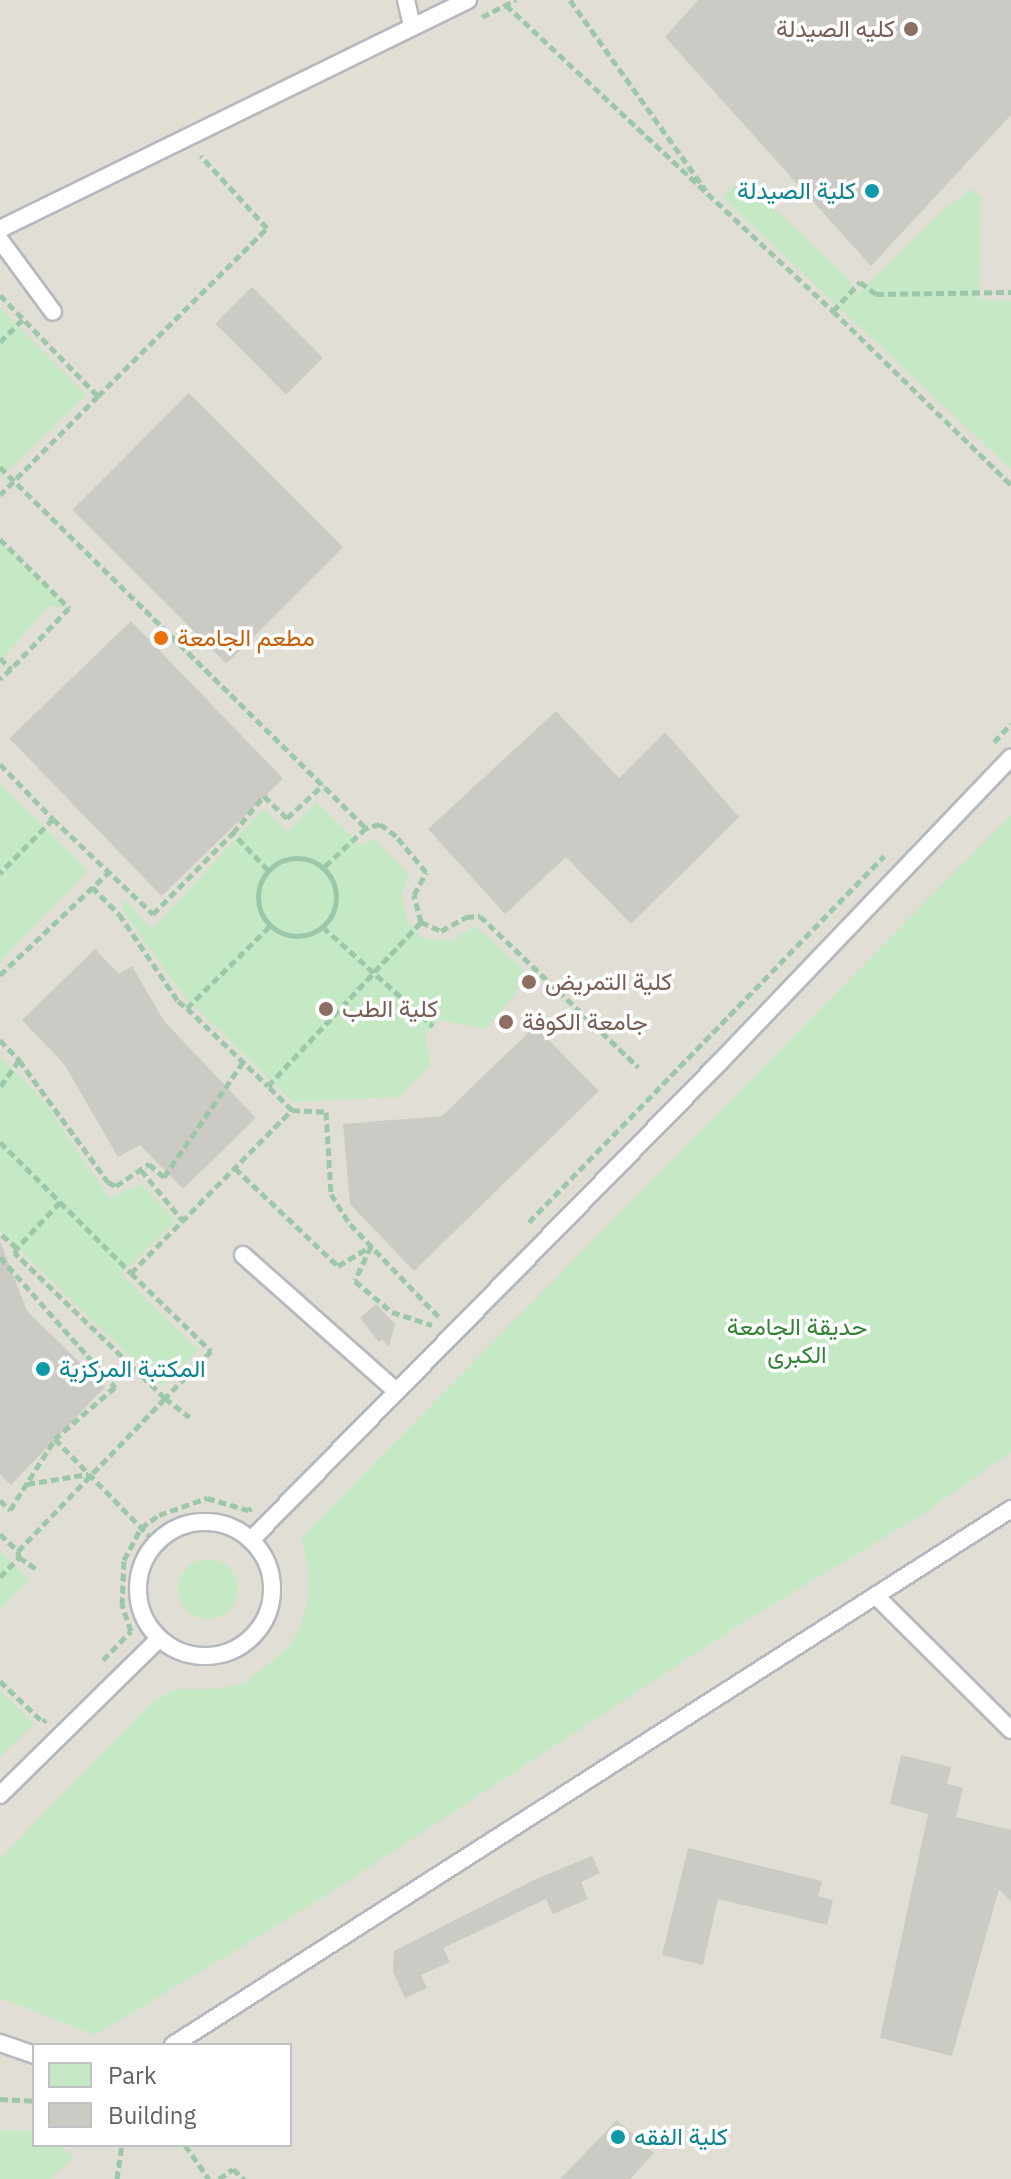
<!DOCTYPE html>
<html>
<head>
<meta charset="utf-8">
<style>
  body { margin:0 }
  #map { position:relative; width:1011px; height:2179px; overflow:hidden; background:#f1efe8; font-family:"IBM Plex Sans",Vazirmatn,sans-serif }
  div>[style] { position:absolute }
  .education>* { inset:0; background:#e1ded6 }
  .green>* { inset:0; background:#c5e8c5 }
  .round { border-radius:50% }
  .building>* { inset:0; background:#cccac5; transform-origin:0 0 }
  .path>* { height:5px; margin-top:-2.5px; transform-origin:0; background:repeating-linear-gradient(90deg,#9cc7a9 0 8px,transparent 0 12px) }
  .path>.ring { margin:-2.5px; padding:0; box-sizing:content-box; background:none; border:5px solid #9cc7a9; border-radius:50% }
  .roads { filter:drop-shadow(2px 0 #b5b8bc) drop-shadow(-2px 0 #b5b8bc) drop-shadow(0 2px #b5b8bc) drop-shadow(0 -2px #b5b8bc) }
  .service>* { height:16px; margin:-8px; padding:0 8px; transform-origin:8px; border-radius:8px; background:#fff }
  .service>.ring { margin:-8px; padding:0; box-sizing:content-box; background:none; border:16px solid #fff; border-radius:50% }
  .dots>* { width:22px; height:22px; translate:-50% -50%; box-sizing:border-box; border:4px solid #fff; border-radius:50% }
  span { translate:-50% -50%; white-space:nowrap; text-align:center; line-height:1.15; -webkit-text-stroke:7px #fff; paint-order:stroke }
  .education-label { font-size:24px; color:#785e54 }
  .right { translate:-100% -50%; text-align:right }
  .left { translate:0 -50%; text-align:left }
  .culture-label { font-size:24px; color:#0d838f }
  .food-label { font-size:24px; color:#c56008 }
  .park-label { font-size:24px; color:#348238 }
  .legend { position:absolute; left:32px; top:2043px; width:260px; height:104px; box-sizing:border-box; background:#fff; border:2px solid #bfc1c3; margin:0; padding:10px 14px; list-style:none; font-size:24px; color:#5f6368 }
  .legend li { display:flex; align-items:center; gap:16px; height:40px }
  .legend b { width:40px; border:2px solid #bfc1c3 }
</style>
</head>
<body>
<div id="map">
  <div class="education">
    <div style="clip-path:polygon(evenodd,0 0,1011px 0,1011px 2179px,0 2179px,0 0,34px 2045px,290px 2045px,290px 2145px,34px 2145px,34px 2045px)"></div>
  </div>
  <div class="green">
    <div style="clip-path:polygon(741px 178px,848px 278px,858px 294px,945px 209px,971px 189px,981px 198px,979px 299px,1011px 301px,1011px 469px,723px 198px)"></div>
    <div style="clip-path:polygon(0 308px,86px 395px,0 478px)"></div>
    <div style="clip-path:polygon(0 541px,69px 608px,49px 606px,0 661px)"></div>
    <div style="clip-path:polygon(0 784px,88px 870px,0 962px)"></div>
    <div style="clip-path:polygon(316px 802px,362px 846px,373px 838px,409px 875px,402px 892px,404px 906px,408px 921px,422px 938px,450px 941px,475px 926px,530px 976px,485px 1029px,438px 1020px,425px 1035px,431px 1065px,399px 1097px,293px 1102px,184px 996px,121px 908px,125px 900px,152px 930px,263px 809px,287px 832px)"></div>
    <div style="clip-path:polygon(1011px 815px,1011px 1452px,917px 1518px,747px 1620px,319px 1900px,95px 2035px,0 1998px,0 1859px,154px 1700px,177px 1689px,220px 1689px,246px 1682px,290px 1646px,303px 1620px,308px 1598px,308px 1571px,302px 1537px)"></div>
    <div style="clip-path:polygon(0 1057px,40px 1096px,109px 1198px,141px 1184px,176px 1221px,121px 1274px,198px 1350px,162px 1387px,0 1231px)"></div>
    <div style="clip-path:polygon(0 1551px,29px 1580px,0 1610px)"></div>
    <div class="round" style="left:178px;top:1559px;width:60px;height:60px"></div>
    <div style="clip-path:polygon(0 1690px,34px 1724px,0 1757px)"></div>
    <div style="clip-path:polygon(0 2130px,34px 2130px,34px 2145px,58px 2145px,74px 2157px,50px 2179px,0 2179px)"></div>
  </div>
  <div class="building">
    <div style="clip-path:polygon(698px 0,1011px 0,1011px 115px,871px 266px,665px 37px)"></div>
    <div style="left:252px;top:287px;width:100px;height:52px;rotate:45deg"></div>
    <div style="left:189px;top:393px;width:218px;height:165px;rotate:45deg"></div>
    <div style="left:131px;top:621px;width:219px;height:169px;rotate:46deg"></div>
    <div style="clip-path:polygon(556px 711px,619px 778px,665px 732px,739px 817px,631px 924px,566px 857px,505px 914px,428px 829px)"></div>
    <div style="clip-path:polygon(95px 949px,119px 974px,132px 966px,164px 1021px,256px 1118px,183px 1189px,140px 1145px,118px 1157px,64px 1064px,22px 1020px)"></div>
    <div style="clip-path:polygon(535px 1026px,599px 1091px,414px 1271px,350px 1204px,343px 1124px,442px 1116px)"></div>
    <div style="clip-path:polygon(0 1241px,27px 1311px,105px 1387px,11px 1485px,0 1474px)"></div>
    <div style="clip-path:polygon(376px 1304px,395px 1324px,389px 1347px,382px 1339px,379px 1342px,360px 1318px)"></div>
    <div style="clip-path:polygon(901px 1755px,951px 1767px,947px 1784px,963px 1788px,956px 1817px,1011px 1830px,1011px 1902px,999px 1889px,952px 2056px,880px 2038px,928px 1814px,890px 1804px)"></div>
    <div style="clip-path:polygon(688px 1848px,822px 1881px,818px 1896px,833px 1900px,827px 1925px,718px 1899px,703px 1965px,662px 1955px)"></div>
    <div style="clip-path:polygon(592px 1856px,600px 1873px,581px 1882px,588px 1899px,553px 1914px,546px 1899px,443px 1948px,450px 1962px,421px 1975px,427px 1988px,405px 1998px,393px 1972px,394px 1951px,536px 1879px)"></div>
    <div style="clip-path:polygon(617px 2120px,654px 2153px,630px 2179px,560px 2179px)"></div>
  </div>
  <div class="path">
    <div style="left:570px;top:0;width:234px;rotate:54.5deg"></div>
    <div style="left:506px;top:5px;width:448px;rotate:43.1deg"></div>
    <div style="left:833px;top:311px;width:249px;rotate:44.3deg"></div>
    <div style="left:482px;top:17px;width:38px;rotate:-27deg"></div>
    <div style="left:0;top:295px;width:141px;rotate:45.9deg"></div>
    <div style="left:98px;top:396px;width:139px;rotate:134.7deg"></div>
    <div style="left:833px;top:311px;width:40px;rotate:-47deg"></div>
    <div style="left:860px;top:282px;width:20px;rotate:37deg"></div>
    <div style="left:876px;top:294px;width:135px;rotate:-0.8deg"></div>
    <div style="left:0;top:342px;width:34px;rotate:-45deg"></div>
    <div style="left:98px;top:396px;width:238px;rotate:-44.8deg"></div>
    <div style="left:267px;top:228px;width:98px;rotate:-132.5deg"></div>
    <div style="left:0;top:467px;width:514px;rotate:44.61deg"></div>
    <div style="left:0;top:539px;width:98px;rotate:45deg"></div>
    <div style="left:69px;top:608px;width:84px;rotate:133.6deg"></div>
    <div style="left:0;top:658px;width:16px;rotate:45deg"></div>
    <div style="left:11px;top:669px;width:15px;rotate:138deg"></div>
    <div style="left:994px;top:742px;width:25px;rotate:-47deg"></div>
    <div style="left:0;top:764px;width:76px;rotate:46.1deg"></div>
    <div style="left:53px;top:819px;width:76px;rotate:134.5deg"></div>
    <div style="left:53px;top:819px;width:138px;rotate:43.5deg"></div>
    <div style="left:153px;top:914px;width:114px;rotate:-45.4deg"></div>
    <div class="ring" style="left:258px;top:858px;width:73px;height:73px"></div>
    <div style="left:268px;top:870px;width:51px;rotate:-133.4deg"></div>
    <div style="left:233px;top:833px;width:48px;rotate:-50deg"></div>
    <div style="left:264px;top:796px;width:32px;rotate:44deg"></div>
    <div style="left:287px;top:818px;width:49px;rotate:-42.5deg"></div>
    <div style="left:92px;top:887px;width:38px;rotate:45deg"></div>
    <div style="left:119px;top:914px;width:105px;rotate:55.9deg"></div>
    <div style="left:178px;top:1001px;width:11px;rotate:38deg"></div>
    <div style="left:187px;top:1008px;width:117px;rotate:-44.7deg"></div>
    <div style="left:421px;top:922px;width:22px;rotate:24deg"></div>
    <div style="left:441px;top:931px;width:29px;rotate:-29deg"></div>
    <div style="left:466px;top:917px;width:14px;rotate:-4deg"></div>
    <div style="left:480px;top:916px;width:219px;rotate:43.7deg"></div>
    <div style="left:323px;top:927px;width:148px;rotate:42deg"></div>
    <div style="left:0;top:975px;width:150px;rotate:-43.4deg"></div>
    <div style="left:187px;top:1008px;width:112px;rotate:43.9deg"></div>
    <div style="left:268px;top:1086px;width:224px;rotate:-47deg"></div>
    <div style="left:421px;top:922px;width:28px;rotate:-105deg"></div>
    <div style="left:414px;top:895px;width:26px;rotate:-62deg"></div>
    <div style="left:426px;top:872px;width:47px;rotate:-129.8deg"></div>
    <div style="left:396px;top:836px;width:20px;rotate:-143deg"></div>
    <div style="left:380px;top:824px;width:15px;rotate:164deg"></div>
    <div style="left:366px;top:828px;width:59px;rotate:137.1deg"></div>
    <div style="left:0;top:1040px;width:28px;rotate:46deg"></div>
    <div style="left:19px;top:1060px;width:33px;rotate:125deg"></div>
    <div style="left:19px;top:1060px;width:151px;rotate:53.9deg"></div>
    <div style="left:108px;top:1182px;width:9px;rotate:27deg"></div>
    <div style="left:116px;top:1186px;width:40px;rotate:-34deg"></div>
    <div style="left:149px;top:1164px;width:20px;rotate:41deg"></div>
    <div style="left:164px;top:1177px;width:140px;rotate:-55.5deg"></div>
    <div style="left:292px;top:1110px;width:34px;rotate:3deg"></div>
    <div style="left:326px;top:1112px;width:82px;rotate:86.5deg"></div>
    <div style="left:331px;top:1194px;width:36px;rotate:58deg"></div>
    <div style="left:350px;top:1224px;width:129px;rotate:46.3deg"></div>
    <div style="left:0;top:1142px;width:85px;rotate:45deg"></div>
    <div style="left:60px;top:1202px;width:63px;rotate:133.1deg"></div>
    <div style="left:17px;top:1248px;width:23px;rotate:-139deg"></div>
    <div style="left:235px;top:1168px;width:142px;rotate:43.6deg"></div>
    <div style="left:338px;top:1266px;width:39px;rotate:-31deg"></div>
    <div style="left:371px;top:1246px;width:38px;rotate:115deg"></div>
    <div style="left:355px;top:1281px;width:48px;rotate:40deg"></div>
    <div style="left:392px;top:1312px;width:42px;rotate:18deg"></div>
    <div style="left:141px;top:1170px;width:66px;rotate:50.5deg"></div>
    <div style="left:60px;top:1202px;width:100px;rotate:45deg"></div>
    <div style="left:131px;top:1273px;width:229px;rotate:-45.4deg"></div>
    <div style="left:292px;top:1110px;width:34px;rotate:-135deg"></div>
    <div style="left:529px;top:1222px;width:510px;rotate:-45.87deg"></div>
    <div style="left:0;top:1257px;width:174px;rotate:48.5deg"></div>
    <div style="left:115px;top:1387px;width:79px;rotate:139.1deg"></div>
    <div style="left:131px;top:1273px;width:112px;rotate:44.3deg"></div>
    <div style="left:211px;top:1351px;width:66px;rotate:134.4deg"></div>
    <div style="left:165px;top:1398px;width:31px;rotate:38deg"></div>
    <div style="left:27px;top:1484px;width:62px;rotate:-9.3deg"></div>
    <div style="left:0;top:1500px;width:14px;rotate:45deg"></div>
    <div style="left:10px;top:1510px;width:84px;rotate:-57.6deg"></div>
    <div style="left:55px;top:1439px;width:145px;rotate:45.8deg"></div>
    <div style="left:0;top:1534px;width:25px;rotate:43deg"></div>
    <div style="left:18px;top:1551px;width:212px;rotate:-46.1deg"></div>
    <div style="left:165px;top:1398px;width:209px;rotate:-136deg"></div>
    <div style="left:15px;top:1253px;width:5px;rotate:-68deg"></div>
    <div style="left:19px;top:1557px;width:24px;rotate:35deg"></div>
    <div style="left:0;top:1577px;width:28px;rotate:-46deg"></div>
    <div style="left:19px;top:1557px;width:6px;rotate:-99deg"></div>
    <div style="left:103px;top:1660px;width:40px;rotate:-46deg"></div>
    <div style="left:131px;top:1631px;width:28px;rotate:-109deg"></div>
    <div style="left:122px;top:1605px;width:45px;rotate:-87.5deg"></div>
    <div style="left:124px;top:1560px;width:36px;rotate:-62deg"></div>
    <div style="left:141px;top:1528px;width:22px;rotate:-36deg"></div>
    <div style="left:159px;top:1515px;width:51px;rotate:-19.5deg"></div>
    <div style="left:207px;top:1498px;width:43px;rotate:16.3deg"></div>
    <div style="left:248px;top:1510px;width:4px;rotate:-27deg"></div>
    <div style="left:0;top:1681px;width:59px;rotate:43.6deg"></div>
    <div style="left:43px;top:1722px;width:4px;rotate:-45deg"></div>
    <div style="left:0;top:2099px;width:34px;rotate:3deg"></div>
    <div style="left:185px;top:2145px;width:42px;rotate:54.8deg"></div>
    <div style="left:117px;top:2179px;width:34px;rotate:-82deg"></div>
    <div style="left:219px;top:2179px;width:17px;rotate:-36deg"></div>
    <div style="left:233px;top:2169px;width:15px;rotate:42deg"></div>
  </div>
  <div class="roads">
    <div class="service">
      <div style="left:406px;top:0;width:28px;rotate:77deg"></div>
      <div style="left:0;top:229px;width:521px;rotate:-26.07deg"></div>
      <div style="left:0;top:240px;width:89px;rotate:53.6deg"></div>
      <div style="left:243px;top:1255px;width:205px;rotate:41.6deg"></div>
      <div class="ring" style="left:138px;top:1522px;width:118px;height:118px"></div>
      <div style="left:251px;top:1540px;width:670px;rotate:-45.54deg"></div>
      <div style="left:720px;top:1062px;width:421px;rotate:-46.3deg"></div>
      <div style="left:876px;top:1596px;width:190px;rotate:44.8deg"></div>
      <div style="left:0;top:1795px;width:223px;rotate:-44.5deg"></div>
      <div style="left:0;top:2043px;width:36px;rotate:19deg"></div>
      <div style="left:173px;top:2045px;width:995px;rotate:-32.6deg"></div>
    </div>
  </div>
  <div class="dots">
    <div style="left:911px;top:29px;background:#8d6e63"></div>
    <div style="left:872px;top:191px;background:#0f9aa8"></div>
    <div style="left:161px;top:638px;background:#e8710a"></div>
    <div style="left:529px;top:982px;background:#8d6e63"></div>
    <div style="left:326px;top:1009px;background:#8d6e63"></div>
    <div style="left:506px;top:1022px;background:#8d6e63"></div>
    <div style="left:43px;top:1369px;background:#0f9aa8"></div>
    <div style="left:618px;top:2137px;background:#0f9aa8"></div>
  </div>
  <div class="education-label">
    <span class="right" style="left:895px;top:29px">كليه الصيدلة</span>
    <span class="left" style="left:545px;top:982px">كلية التمريض</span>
    <span class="left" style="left:342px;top:1009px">كلية الطب</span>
    <span class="left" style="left:522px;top:1022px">جامعة الكوفة</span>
  </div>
  <div class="culture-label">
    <span class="right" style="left:856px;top:191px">كلية الصيدلة</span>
    <span class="left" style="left:59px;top:1369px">المكتبة المركزية</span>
    <span class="left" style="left:634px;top:2137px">كلية الفقه</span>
  </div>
  <div class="food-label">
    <span class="left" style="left:177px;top:638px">مطعم الجامعة</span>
  </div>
  <div class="park-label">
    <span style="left:797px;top:1341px">حديقة الجامعة<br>الكبرى</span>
  </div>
  <ul class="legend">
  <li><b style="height:22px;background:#c5e8c5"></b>Park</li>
  <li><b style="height:22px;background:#cccac5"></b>Building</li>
  </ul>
</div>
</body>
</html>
